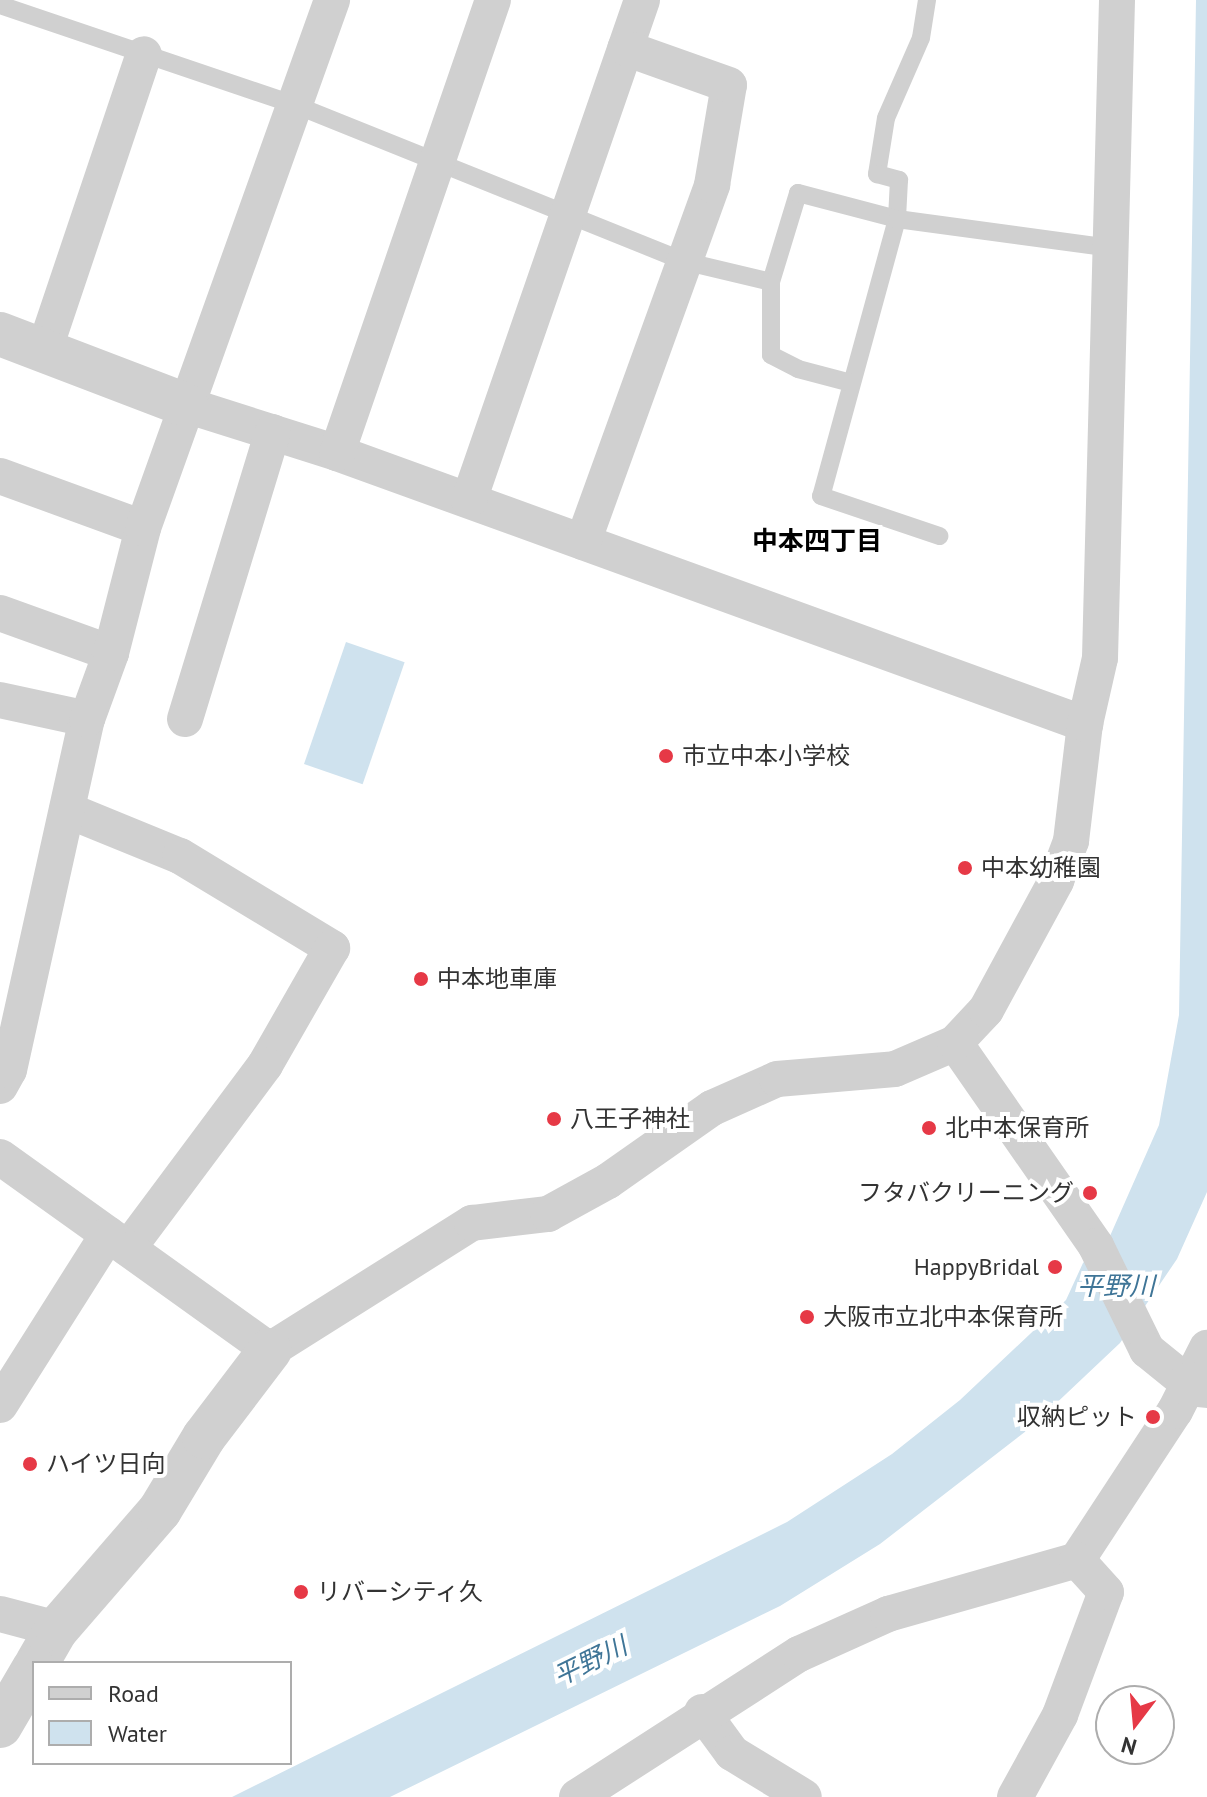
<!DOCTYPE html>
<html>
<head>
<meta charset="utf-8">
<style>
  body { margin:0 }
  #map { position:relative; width:1207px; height:1797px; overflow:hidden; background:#fff; font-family:"PT Sans","Noto Sans JP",sans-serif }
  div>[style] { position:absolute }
  .water>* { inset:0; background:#cfe2ee; transform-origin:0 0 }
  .service>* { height:18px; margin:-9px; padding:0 9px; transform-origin:9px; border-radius:9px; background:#d0d0d0 }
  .minor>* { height:36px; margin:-18px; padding:0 18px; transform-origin:18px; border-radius:18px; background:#d0d0d0 }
  .tertiary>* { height:44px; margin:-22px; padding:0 22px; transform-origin:22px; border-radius:22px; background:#d0d0d0 }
  .dots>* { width:22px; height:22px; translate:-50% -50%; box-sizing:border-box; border:4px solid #fff; border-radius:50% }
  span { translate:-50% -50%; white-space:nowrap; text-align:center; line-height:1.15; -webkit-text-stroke:8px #fff; paint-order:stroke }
  .poi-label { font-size:24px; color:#333 }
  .left { translate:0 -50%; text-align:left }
  .right { translate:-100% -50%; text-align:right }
  .neighbourhood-label { font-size:26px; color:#000; font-weight:700 }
  .water-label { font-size:26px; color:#3f7597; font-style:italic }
  .legend { position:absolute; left:32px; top:1661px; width:260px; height:104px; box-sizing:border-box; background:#fff; border:2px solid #adadad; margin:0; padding:10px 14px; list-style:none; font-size:24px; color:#333 }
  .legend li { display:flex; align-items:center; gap:16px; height:40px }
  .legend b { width:40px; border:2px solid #adadad }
  .north { position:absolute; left:1095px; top:1685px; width:80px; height:80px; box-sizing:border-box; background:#fff; border:2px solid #adadad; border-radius:50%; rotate:196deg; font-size:22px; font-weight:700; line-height:32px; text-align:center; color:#333 }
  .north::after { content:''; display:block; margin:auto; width:28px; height:36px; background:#e63946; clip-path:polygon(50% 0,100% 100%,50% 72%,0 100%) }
</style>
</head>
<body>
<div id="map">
  <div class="water">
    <div style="clip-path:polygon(1196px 0,1207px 0,1207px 1192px,1177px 1259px,1120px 1343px,1030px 1428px,880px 1544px,780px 1606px,390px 1797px,232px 1797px,787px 1522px,892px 1454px,960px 1400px,1066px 1300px,1083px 1263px,1110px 1236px,1159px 1125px,1179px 1015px)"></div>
    <div style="left:346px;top:642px;width:62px;height:129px;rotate:19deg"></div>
  </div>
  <div class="service">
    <div style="left:927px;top:0;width:38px;rotate:99deg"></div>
    <div style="left:921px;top:38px;width:87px;rotate:113.6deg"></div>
    <div style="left:886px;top:118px;width:57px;rotate:99.1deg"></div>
    <div style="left:877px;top:174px;width:23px;rotate:15deg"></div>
    <div style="left:899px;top:180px;width:39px;rotate:93deg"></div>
    <div style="left:897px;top:219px;width:287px;rotate:105.3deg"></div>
    <div style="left:821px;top:496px;width:125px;rotate:18.7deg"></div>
    <div style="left:0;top:5px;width:315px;rotate:18.7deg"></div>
    <div style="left:298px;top:106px;width:415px;rotate:21.9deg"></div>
    <div style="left:683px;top:261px;width:90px;rotate:13.4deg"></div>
    <div style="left:771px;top:282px;width:93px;rotate:-73.1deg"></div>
    <div style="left:798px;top:193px;width:102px;rotate:14.7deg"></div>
    <div style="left:897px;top:219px;width:217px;rotate:7.7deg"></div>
    <div style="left:771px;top:282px;width:73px;rotate:90deg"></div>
    <div style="left:771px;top:355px;width:30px;rotate:27deg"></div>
    <div style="left:798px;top:369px;width:55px;rotate:14.8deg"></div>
  </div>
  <div class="minor">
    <div style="left:44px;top:351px;width:313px;rotate:-71.4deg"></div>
    <div style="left:186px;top:405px;width:158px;rotate:17.6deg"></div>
    <div style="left:337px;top:453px;width:796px;rotate:19.92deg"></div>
    <div style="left:337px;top:453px;width:479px;rotate:-71deg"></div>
    <div style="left:0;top:476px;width:152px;rotate:20deg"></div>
    <div style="left:469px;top:500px;width:529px;rotate:-70.91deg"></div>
    <div style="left:583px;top:542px;width:380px;rotate:-70.1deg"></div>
    <div style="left:712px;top:185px;width:101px;rotate:-80.4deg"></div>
    <div style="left:729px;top:85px;width:110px;rotate:-160.4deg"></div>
    <div style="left:0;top:613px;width:118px;rotate:19.8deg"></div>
    <div style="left:0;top:700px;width:89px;rotate:12.3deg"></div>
    <div style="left:185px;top:719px;width:300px;rotate:-73deg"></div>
    <div style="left:67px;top:810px;width:122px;rotate:22.2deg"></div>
    <div style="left:180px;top:856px;width:178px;rotate:31.2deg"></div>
    <div style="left:332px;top:948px;width:135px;rotate:119.8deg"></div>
    <div style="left:265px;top:1065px;width:229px;rotate:126.7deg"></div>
    <div style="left:955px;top:1043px;width:247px;rotate:55.2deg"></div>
    <div style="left:1096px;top:1246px;width:116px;rotate:63.9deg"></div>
    <div style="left:1147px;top:1350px;width:54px;rotate:39deg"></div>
    <div style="left:0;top:1086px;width:18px;rotate:-61deg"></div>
    <div style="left:9px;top:1070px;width:360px;rotate:-77.5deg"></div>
    <div style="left:87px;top:719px;width:70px;rotate:-70deg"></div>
    <div style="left:111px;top:653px;width:129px;rotate:-75.6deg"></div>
    <div style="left:143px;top:528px;width:561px;rotate:-70.3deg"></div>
    <div style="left:0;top:1157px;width:332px;rotate:35.6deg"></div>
    <div style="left:270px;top:1350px;width:239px;rotate:-32.2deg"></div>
    <div style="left:472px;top:1223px;width:77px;rotate:-6.8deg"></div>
    <div style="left:548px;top:1214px;width:68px;rotate:-28.8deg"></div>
    <div style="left:608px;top:1181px;width:127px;rotate:-35.1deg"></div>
    <div style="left:712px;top:1108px;width:71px;rotate:-24deg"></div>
    <div style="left:777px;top:1079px;width:118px;rotate:-4.8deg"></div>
    <div style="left:895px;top:1069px;width:65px;rotate:-23.4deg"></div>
    <div style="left:955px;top:1043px;width:45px;rotate:-46.8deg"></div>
    <div style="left:986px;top:1010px;width:147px;rotate:-61.5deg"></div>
    <div style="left:1056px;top:881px;width:43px;rotate:-69.4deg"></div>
    <div style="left:1071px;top:841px;width:118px;rotate:-83.2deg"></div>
    <div style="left:1085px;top:724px;width:68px;rotate:-77.2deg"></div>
    <div style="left:1100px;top:658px;width:658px;rotate:-88.52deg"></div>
    <div style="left:0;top:1405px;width:202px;rotate:-57.7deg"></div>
    <div style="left:0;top:1614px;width:59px;rotate:14.7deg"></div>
    <div style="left:702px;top:1712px;width:51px;rotate:53.8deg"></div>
    <div style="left:732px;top:1753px;width:84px;rotate:31.4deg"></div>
    <div style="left:577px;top:1797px;width:264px;rotate:-32.8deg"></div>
    <div style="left:799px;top:1654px;width:98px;rotate:-24.2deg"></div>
    <div style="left:888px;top:1614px;width:197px;rotate:-15.9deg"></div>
    <div style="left:1077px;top:1560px;width:178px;rotate:-56.7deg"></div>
    <div style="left:1175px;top:1411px;width:71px;rotate:-63.1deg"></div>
    <div style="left:1015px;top:1797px;width:94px;rotate:-61.2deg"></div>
    <div style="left:1060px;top:1715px;width:131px;rotate:-69.5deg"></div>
    <div style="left:1106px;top:1592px;width:43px;rotate:-132.2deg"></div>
  </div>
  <div class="tertiary">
    <div style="left:0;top:334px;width:199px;rotate:20.9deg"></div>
    <div style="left:1189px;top:1384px;width:18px;rotate:6deg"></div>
    <div style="left:37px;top:1663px;width:39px;rotate:-60deg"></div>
    <div style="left:57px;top:1629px;width:157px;rotate:-49.1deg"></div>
    <div style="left:160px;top:1510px;width:85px;rotate:-58.9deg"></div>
    <div style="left:204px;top:1437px;width:109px;rotate:-52.8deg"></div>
    <div style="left:0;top:1726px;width:67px;rotate:-59.6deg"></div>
  </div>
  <div class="dots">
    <div style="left:666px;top:756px;background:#e63946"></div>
    <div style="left:965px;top:868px;background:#e63946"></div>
    <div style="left:421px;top:979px;background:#e63946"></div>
    <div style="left:554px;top:1119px;background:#e63946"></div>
    <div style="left:929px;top:1128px;background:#e63946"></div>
    <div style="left:1090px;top:1193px;background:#e63946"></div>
    <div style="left:1055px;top:1267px;background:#e63946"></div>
    <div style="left:807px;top:1317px;background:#e63946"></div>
    <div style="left:1153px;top:1417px;background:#e63946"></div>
    <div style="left:30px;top:1464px;background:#e63946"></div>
    <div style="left:301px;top:1592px;background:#e63946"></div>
  </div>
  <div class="poi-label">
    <span class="left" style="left:682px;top:756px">市立中本小学校</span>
    <span class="left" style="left:981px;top:868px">中本幼稚園</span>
    <span class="left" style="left:437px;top:979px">中本地車庫</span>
    <span class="left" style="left:570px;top:1119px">八王子神社</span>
    <span class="left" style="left:945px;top:1128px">北中本保育所</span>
    <span class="right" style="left:1074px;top:1193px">フタバクリーニング</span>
    <span class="right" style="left:1039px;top:1267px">HappyBridal</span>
    <span class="left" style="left:823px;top:1317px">大阪市立北中本保育所</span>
    <span class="right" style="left:1137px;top:1417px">収納ピット</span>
    <span class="left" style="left:46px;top:1464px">ハイツ日向</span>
    <span class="left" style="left:317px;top:1592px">リバーシティ久</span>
  </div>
  <div class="neighbourhood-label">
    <span style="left:817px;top:541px">中本四丁目</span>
  </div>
  <div class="water-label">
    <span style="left:1116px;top:1286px">平野川</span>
    <span style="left:590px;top:1661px;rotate:-26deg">平野川</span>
  </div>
  <ul class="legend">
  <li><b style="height:10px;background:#d0d0d0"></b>Road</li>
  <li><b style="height:22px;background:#cfe2ee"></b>Water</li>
  </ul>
  <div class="north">N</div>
</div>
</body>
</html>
